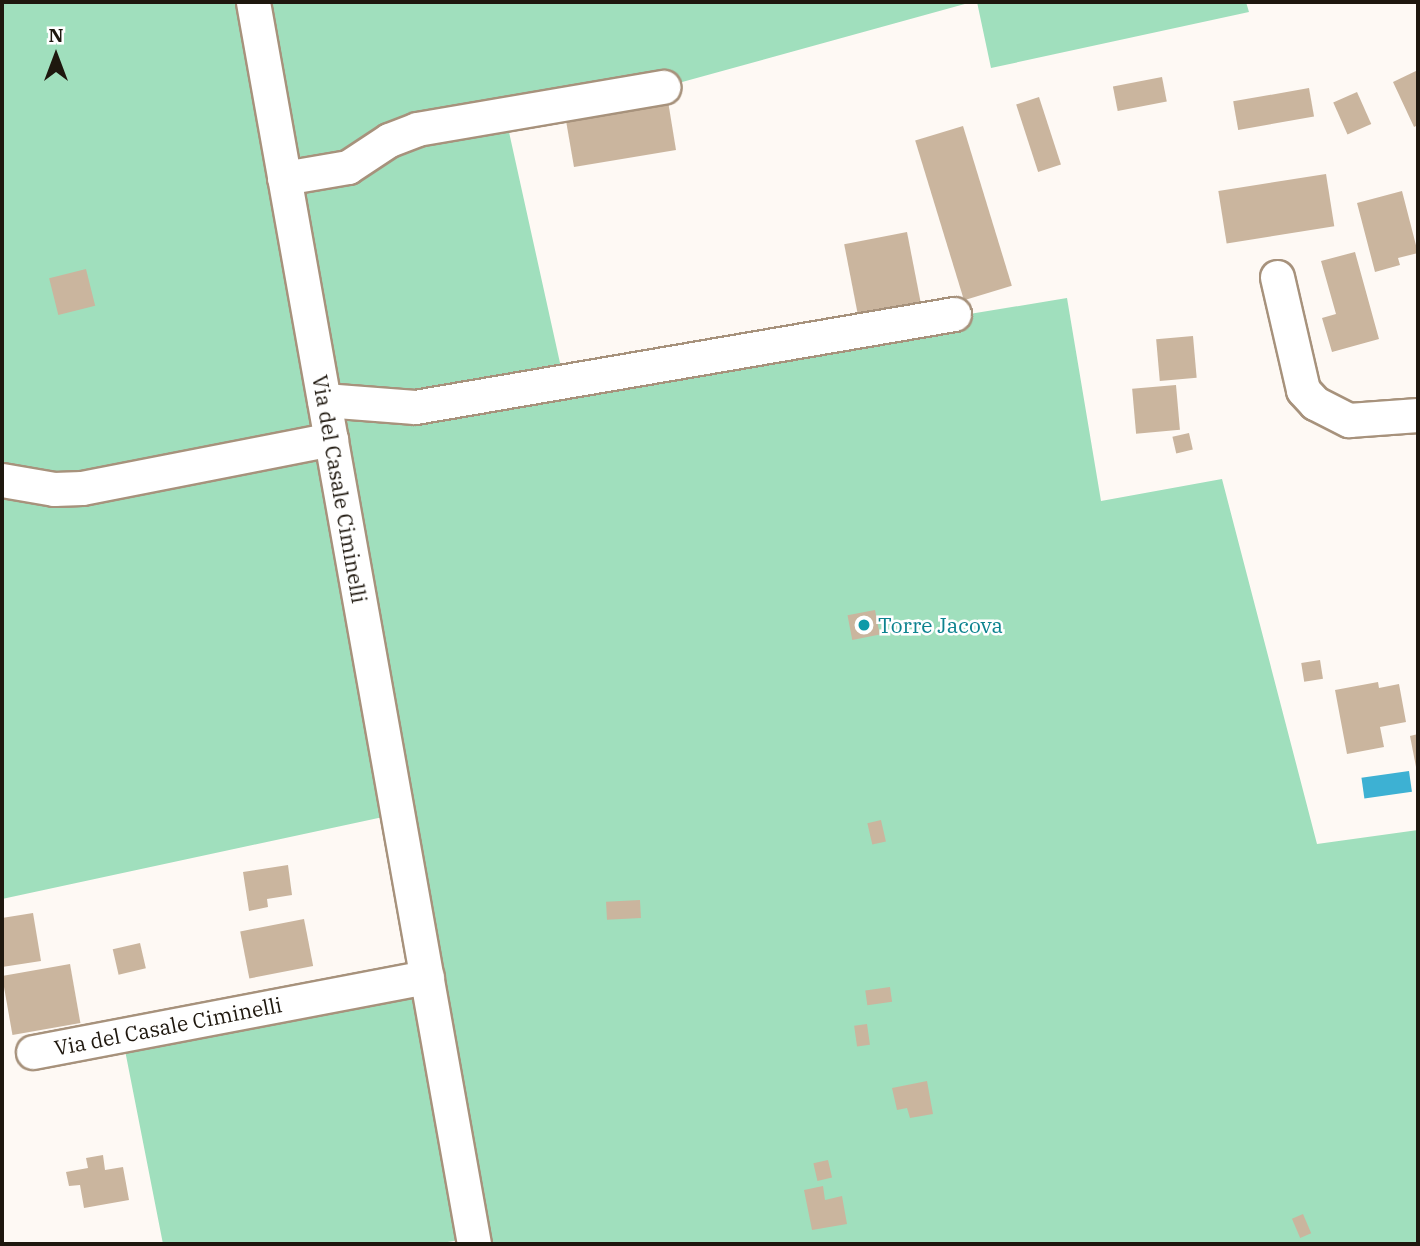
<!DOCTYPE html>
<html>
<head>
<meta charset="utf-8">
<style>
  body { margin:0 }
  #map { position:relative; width:1420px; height:1246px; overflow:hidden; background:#fef9f4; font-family:"IBM Plex Serif",serif }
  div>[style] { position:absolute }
  .green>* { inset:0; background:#a0dfbd }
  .water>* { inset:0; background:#3db1d3; transform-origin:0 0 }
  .building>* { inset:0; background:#cab59e; transform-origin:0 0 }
  .roads { filter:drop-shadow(2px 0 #a7927c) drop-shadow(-2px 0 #a7927c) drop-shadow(0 2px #a7927c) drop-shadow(0 -2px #a7927c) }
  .minor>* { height:33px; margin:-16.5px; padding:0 16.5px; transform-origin:16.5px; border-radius:16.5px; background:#fff }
  .dots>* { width:19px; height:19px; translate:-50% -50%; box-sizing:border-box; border:4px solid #fff; border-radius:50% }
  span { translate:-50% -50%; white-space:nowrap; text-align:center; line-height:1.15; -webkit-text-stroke:5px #fff; paint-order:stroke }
  .street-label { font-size:21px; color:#1e170e }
  .culture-label { font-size:21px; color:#0d838f }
  .left { translate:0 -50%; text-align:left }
  .frame { position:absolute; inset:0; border:4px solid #1e170e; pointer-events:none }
  .north { position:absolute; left:21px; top:21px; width:70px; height:70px; -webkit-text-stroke:5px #fff; paint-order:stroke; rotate:0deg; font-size:19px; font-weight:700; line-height:28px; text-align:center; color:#1e170e }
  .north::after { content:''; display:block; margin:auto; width:24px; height:32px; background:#1e170e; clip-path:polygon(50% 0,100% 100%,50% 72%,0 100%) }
</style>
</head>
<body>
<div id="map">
  <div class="green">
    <div style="clip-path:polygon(2px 2px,972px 2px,664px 87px,505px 114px,564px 381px,1067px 298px,1101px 501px,1222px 479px,1317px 844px,1418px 830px,1418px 1244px,474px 1244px,473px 1238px,435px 1244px,163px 1244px,122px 1035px,426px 977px,397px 814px,2px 899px)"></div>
    <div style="clip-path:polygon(977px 2px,1246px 2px,1249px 12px,991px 68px)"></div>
  </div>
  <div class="water">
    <div style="left:1409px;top:771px;width:21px;height:48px;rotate:82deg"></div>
  </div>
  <div class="building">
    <div style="clip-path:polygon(1418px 70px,1418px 125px,1414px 127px,1393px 82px)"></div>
    <div style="left:1162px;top:77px;width:25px;height:50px;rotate:79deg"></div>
    <div style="left:1309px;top:88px;width:29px;height:77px;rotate:80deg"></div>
    <div style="left:1357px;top:92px;width:35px;height:26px;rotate:66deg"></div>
    <div style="left:1039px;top:97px;width:71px;height:24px;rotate:72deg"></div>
    <div style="clip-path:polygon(668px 101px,676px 150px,574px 167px,564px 109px)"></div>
    <div style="left:963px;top:126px;width:167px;height:50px;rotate:73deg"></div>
    <div style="left:1326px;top:174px;width:53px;height:109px;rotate:81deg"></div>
    <div style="clip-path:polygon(1402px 191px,1418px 253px,1398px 258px,1400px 265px,1375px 272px,1357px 203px)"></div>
    <div style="left:907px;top:232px;width:71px;height:64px;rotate:79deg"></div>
    <div style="clip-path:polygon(1355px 252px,1379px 339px,1332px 352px,1322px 318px,1336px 314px,1321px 261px)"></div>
    <div style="left:86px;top:269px;width:38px;height:38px;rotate:76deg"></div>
    <div style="left:1193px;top:336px;width:42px;height:37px;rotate:85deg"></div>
    <div style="left:1176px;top:385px;width:45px;height:44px;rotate:85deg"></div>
    <div style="left:1189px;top:433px;width:17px;height:17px;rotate:77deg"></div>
    <div style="left:875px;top:610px;width:25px;height:28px;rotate:79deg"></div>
    <div style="left:1320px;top:660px;width:19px;height:19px;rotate:81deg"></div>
    <div style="clip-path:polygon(1378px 682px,1379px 688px,1399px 684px,1406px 722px,1380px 727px,1384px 747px,1347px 754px,1335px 690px)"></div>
    <div style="clip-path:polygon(1418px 734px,1418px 772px,1417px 772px,1410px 736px)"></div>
    <div style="left:881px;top:820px;width:22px;height:14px;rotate:77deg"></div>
    <div style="clip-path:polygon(288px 865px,292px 895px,267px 899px,268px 907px,249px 911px,243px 872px)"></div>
    <div style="left:640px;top:900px;width:18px;height:34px;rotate:87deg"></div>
    <div style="clip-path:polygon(33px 913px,41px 961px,2px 967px,2px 918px)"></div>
    <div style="left:304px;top:919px;width:48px;height:65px;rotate:79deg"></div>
    <div style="left:140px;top:943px;width:26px;height:28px;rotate:77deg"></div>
    <div style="left:70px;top:964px;width:60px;height:69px;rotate:80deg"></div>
    <div style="left:890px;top:987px;width:15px;height:25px;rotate:82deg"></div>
    <div style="left:867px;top:1024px;width:21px;height:13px;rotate:82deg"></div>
    <div style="clip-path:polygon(927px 1081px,933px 1114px,910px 1118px,907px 1108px,897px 1110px,892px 1088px)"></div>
    <div style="clip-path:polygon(103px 1155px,105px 1170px,123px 1167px,129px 1200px,84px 1208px,80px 1185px,69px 1186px,66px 1172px,88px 1168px,86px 1158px)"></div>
    <div style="left:828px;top:1160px;width:18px;height:15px;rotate:77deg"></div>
    <div style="clip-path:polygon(823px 1186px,825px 1200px,842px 1196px,847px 1224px,812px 1230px,804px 1190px)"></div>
    <div style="left:1303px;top:1214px;width:21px;height:12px;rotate:67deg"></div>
  </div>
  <div class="roads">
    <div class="minor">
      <div style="left:253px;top:2px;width:1262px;rotate:79.91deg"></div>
      <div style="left:284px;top:178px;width:65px;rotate:-9.8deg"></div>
      <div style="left:348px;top:167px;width:49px;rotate:-33.4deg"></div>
      <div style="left:389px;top:140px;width:30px;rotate:-21deg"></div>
      <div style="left:417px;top:129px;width:250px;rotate:-9.7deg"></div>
      <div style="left:1277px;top:277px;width:116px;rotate:77deg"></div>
      <div style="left:1303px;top:390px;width:18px;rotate:47deg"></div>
      <div style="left:1315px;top:403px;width:38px;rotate:27deg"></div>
      <div style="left:1349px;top:420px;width:69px;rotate:-4.1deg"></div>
      <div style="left:324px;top:400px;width:91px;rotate:4.4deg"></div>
      <div style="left:415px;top:407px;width:547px;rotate:-9.79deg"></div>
      <div style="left:2px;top:480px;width:53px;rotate:9.8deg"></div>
      <div style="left:54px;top:489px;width:28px;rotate:-2deg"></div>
      <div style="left:82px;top:488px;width:254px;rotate:-11.1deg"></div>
      <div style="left:33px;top:1052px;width:401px;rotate:-10.8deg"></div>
    </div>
  </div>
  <div class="dots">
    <div style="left:864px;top:625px;background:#0f9aa8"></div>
  </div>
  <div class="street-label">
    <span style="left:340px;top:489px;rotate:80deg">Via del Casale Ciminelli</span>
    <span style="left:168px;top:1026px;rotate:-11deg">Via del Casale Ciminelli</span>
  </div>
  <div class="culture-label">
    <span class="left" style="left:878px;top:625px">Torre Jacova</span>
  </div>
  <div class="frame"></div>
  <div class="north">N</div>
</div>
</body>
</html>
